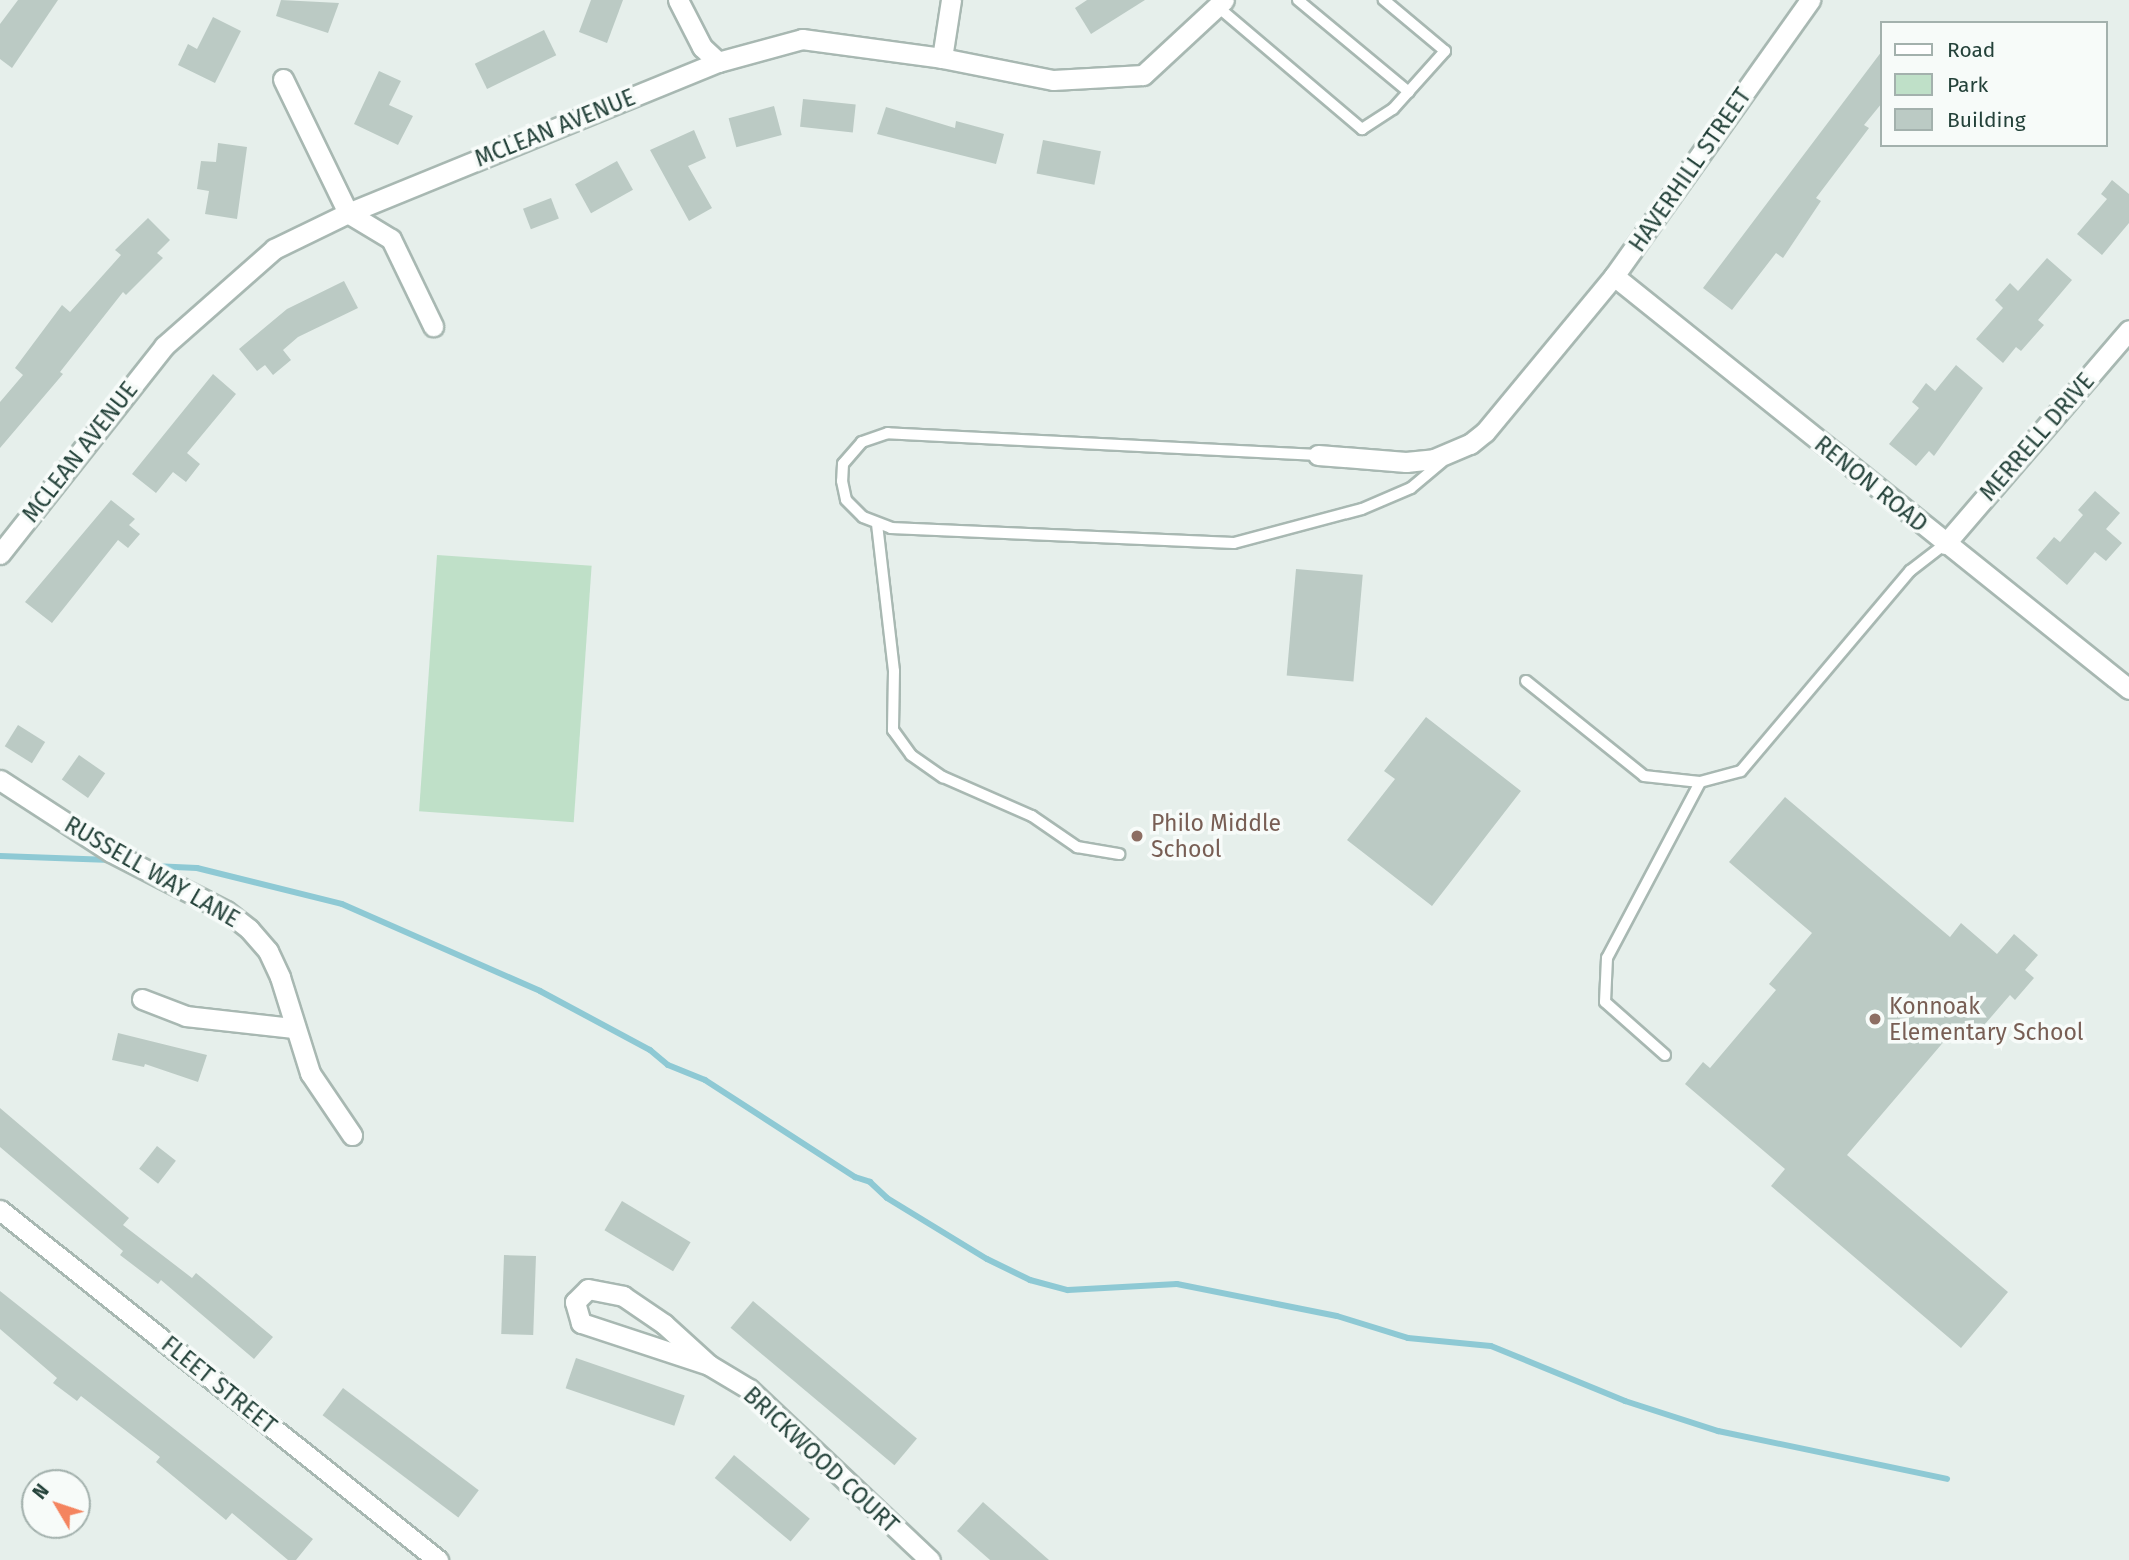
<!DOCTYPE html>
<html>
<head>
<meta charset="utf-8">
<style>
  body { margin:0 }
  #map { position:relative; width:2129px; height:1560px; overflow:hidden; background:#e6efeb; font-family:"Fira Sans",sans-serif }
  div>[style] { position:absolute }
  .green>* { inset:0; background:#bfe0c8; transform-origin:0 0 }
  .stream>* { height:6px; margin:-3px; padding:0 3px; transform-origin:3px; border-radius:3px; background:#8ec9d4 }
  .building>* { inset:0; background:#bbcac4; transform-origin:0 0 }
  .roads { filter:drop-shadow(2px 0 #a8b8b2) drop-shadow(-2px 0 #a8b8b2) drop-shadow(0 2px #a8b8b2) drop-shadow(0 -2px #a8b8b2) }
  .service>* { height:10px; margin:-5px; padding:0 5px; transform-origin:5px; border-radius:5px; background:#fff }
  .minor>* { height:19px; margin:-9.5px; padding:0 9.5px; transform-origin:9.5px; border-radius:9.5px; background:#fff }
  .dots>* { width:19px; height:19px; translate:-50% -50%; box-sizing:border-box; border:4px solid #f7fbf9; border-radius:50% }
  span { translate:-50% -50%; white-space:nowrap; text-align:center; line-height:1.15; -webkit-text-stroke:7px #f7fbf9; paint-order:stroke }
  .street-label { font-size:23px; color:#24423a }
  .education-label { font-size:23px; color:#785e54 }
  .left { translate:0 -50%; text-align:left }
  .legend { position:absolute; left:1880px; top:21px; width:228px; height:126px; box-sizing:border-box; background:#f7fbf9; border:2px solid #a3b1ad; margin:0; padding:9px 12px; list-style:none; font-size:21px; color:#24423a }
  .legend li { display:flex; align-items:center; gap:14px; height:35px }
  .legend b { width:35px; border:2px solid #a3b1ad }
  .north { position:absolute; left:21px; top:1469px; width:70px; height:70px; box-sizing:border-box; background:#f7fbf9; border:2px solid #a3b1ad; border-radius:50%; rotate:309deg; font-size:19px; font-weight:700; line-height:28px; text-align:center; color:#24423a }
  .north::after { content:''; display:block; margin:auto; width:24px; height:32px; background:#f4845f; clip-path:polygon(50% 0,100% 100%,50% 72%,0 100%) }
</style>
</head>
<body>
<div id="map">
  <div class="green">
    <div style="left:437px;top:555px;width:155px;height:257px;rotate:4deg"></div>
  </div>
  <div class="stream">
    <div style="left:0;top:856px;width:111px;rotate:2.1deg"></div>
    <div style="left:153px;top:866px;width:44px;rotate:2.6deg"></div>
    <div style="left:197px;top:868px;width:149px;rotate:13.9deg"></div>
    <div style="left:342px;top:904px;width:216px;rotate:23.7deg"></div>
    <div style="left:540px;top:991px;width:125px;rotate:28.2deg"></div>
    <div style="left:650px;top:1050px;width:23px;rotate:40deg"></div>
    <div style="left:668px;top:1065px;width:40px;rotate:22deg"></div>
    <div style="left:705px;top:1080px;width:179px;rotate:32.9deg"></div>
    <div style="left:855px;top:1177px;width:16px;rotate:18deg"></div>
    <div style="left:870px;top:1182px;width:23px;rotate:43deg"></div>
    <div style="left:887px;top:1198px;width:117px;rotate:31.4deg"></div>
    <div style="left:987px;top:1259px;width:48px;rotate:26deg"></div>
    <div style="left:1030px;top:1280px;width:39px;rotate:15deg"></div>
    <div style="left:1068px;top:1290px;width:109px;rotate:-3.2deg"></div>
    <div style="left:1177px;top:1284px;width:163px;rotate:11.3deg"></div>
    <div style="left:1337px;top:1316px;width:74px;rotate:17.2deg"></div>
    <div style="left:1408px;top:1338px;width:83px;rotate:5.5deg"></div>
    <div style="left:1491px;top:1346px;width:145px;rotate:22.3deg"></div>
    <div style="left:1625px;top:1401px;width:98px;rotate:17.9deg"></div>
    <div style="left:1718px;top:1431px;width:234px;rotate:11.8deg"></div>
  </div>
  <div class="building">
    <div style="clip-path:polygon(18px 0,58px 0,12px 68px,0 59px,0 24px)"></div>
    <div style="clip-path:polygon(281px 0,339px 3px,328px 33px,276px 16px)"></div>
    <div style="clip-path:polygon(591px 0,623px 0,607px 43px,579px 32px)"></div>
    <div style="clip-path:polygon(1087px 0,1145px 0,1091px 34px,1075px 8px)"></div>
    <div style="clip-path:polygon(213px 17px,241px 31px,215px 83px,178px 65px,188px 44px,197px 49px)"></div>
    <div style="left:544px;top:30px;width:28px;height:77px;rotate:64deg"></div>
    <div style="clip-path:polygon(1882px 51px,1882px 103px,1864px 125px,1869px 128px,1816px 198px,1821px 201px,1783px 258px,1776px 253px,1732px 310px,1703px 288px)"></div>
    <div style="clip-path:polygon(379px 71px,401px 81px,389px 105px,413px 116px,398px 145px,354px 124px)"></div>
    <div style="left:803px;top:99px;width:53px;height:28px;rotate:6deg"></div>
    <div style="left:774px;top:106px;width:30px;height:47px;rotate:75deg"></div>
    <div style="clip-path:polygon(886px 107px,955px 128px,956px 121px,1004px 134px,996px 164px,877px 134px)"></div>
    <div style="clip-path:polygon(694px 130px,706px 158px,688px 166px,712px 208px,689px 221px,650px 150px)"></div>
    <div style="left:1043px;top:140px;width:59px;height:34px;rotate:11deg"></div>
    <div style="clip-path:polygon(218px 143px,247px 147px,237px 219px,205px 214px,209px 191px,197px 189px,201px 161px,216px 162px)"></div>
    <div style="left:617px;top:161px;width:33px;height:48px;rotate:61deg"></div>
    <div style="clip-path:polygon(2112px 180px,2129px 194px,2129px 223px,2102px 255px,2077px 234px,2107px 199px,2101px 194px)"></div>
    <div style="left:551px;top:198px;width:22px;height:30px;rotate:69deg"></div>
    <div style="clip-path:polygon(148px 218px,170px 240px,157px 253px,163px 258px,126px 295px,123px 292px,60px 372px,63px 374px,0 448px,0 402px,23px 375px,15px 368px,62px 305px,70px 312px,121px 255px,115px 250px)"></div>
    <div style="clip-path:polygon(2047px 258px,2072px 280px,2038px 320px,2044px 325px,2021px 351px,2016px 347px,2003px 363px,1976px 339px,2003px 308px,1995px 300px,2010px 283px,2018px 291px)"></div>
    <div style="clip-path:polygon(344px 281px,358px 308px,298px 337px,283px 350px,291px 360px,273px 375px,265px 365px,257px 371px,239px 349px,287px 309px)"></div>
    <div style="clip-path:polygon(1956px 365px,1983px 388px,1934px 456px,1929px 451px,1916px 466px,1889px 444px,1919px 408px,1912px 402px,1926px 383px,1935px 391px)"></div>
    <div style="clip-path:polygon(213px 374px,236px 394px,187px 453px,200px 464px,186px 482px,173px 472px,156px 493px,132px 474px)"></div>
    <div style="clip-path:polygon(2095px 491px,2120px 513px,2106px 529px,2122px 543px,2106px 561px,2095px 552px,2067px 585px,2036px 558px,2054px 537px,2060px 542px,2083px 515px,2078px 510px)"></div>
    <div style="clip-path:polygon(111px 500px,135px 519px,129px 525px,140px 534px,128px 548px,118px 540px,52px 623px,25px 602px)"></div>
    <div style="left:1296px;top:569px;width:67px;height:107px;rotate:5deg"></div>
    <div style="clip-path:polygon(1426px 717px,1521px 791px,1432px 906px,1347px 840px,1395px 779px,1384px 771px)"></div>
    <div style="left:18px;top:725px;width:32px;height:25px;rotate:32deg"></div>
    <div style="left:79px;top:755px;width:32px;height:30px;rotate:35deg"></div>
    <div style="clip-path:polygon(1785px 797px,1950px 937px,1961px 923px,1997px 954px,2014px 934px,2038px 955px,2025px 970px,2034px 978px,2015px 1000px,2010px 995px,1973px 1038px,1958px 1025px,1847px 1155px,2008px 1292px,1961px 1348px,1771px 1186px,1785px 1169px,1685px 1084px,1703px 1062px,1710px 1068px,1776px 990px,1769px 984px,1812px 933px,1729px 862px)"></div>
    <div style="clip-path:polygon(118px 1033px,207px 1055px,198px 1082px,145px 1064px,144px 1067px,112px 1060px)"></div>
    <div style="clip-path:polygon(0 1108px,129px 1218px,123px 1225px,192px 1278px,196px 1273px,273px 1337px,254px 1359px,161px 1280px,158px 1284px,120px 1255px,123px 1251px,0 1147px)"></div>
    <div style="left:157px;top:1146px;width:24px;height:29px;rotate:38deg"></div>
    <div style="left:622px;top:1201px;width:80px;height:34px;rotate:31deg"></div>
    <div style="left:504px;top:1255px;width:32px;height:79px;rotate:2deg"></div>
    <div style="clip-path:polygon(0 1291px,313px 1539px,296px 1560px,288px 1560px,232px 1513px,226px 1520px,156px 1462px,160px 1457px,81px 1396px,77px 1401px,53px 1383px,57px 1378px,0 1329px)"></div>
    <div style="left:753px;top:1301px;width:214px;height:35px;rotate:40deg"></div>
    <div style="left:576px;top:1358px;width:115px;height:32px;rotate:19deg"></div>
    <div style="left:343px;top:1388px;width:170px;height:34px;rotate:37deg"></div>
    <div style="left:734px;top:1455px;width:99px;height:30px;rotate:40deg"></div>
    <div style="clip-path:polygon(983px 1502px,1049px 1560px,990px 1560px,957px 1531px)"></div>
  </div>
  <div class="roads">
    <div class="service">
      <div style="left:1298px;top:0;width:144px;rotate:39.7deg"></div>
      <div style="left:1218px;top:7px;width:189px;rotate:40.3deg"></div>
      <div style="left:1362px;top:129px;width:37px;rotate:-33deg"></div>
      <div style="left:1393px;top:109px;width:78px;rotate:-48.1deg"></div>
      <div style="left:1445px;top:51px;width:80px;rotate:-140.1deg"></div>
      <div style="left:1318px;top:455px;width:431px;rotate:-177.1deg"></div>
      <div style="left:888px;top:433px;width:28px;rotate:161deg"></div>
      <div style="left:862px;top:442px;width:29px;rotate:131deg"></div>
      <div style="left:843px;top:464px;width:17px;rotate:93deg"></div>
      <div style="left:842px;top:481px;width:19px;rotate:78deg"></div>
      <div style="left:846px;top:500px;width:24px;rotate:45deg"></div>
      <div style="left:863px;top:517px;width:30px;rotate:21deg"></div>
      <div style="left:891px;top:528px;width:343px;rotate:2.5deg"></div>
      <div style="left:1234px;top:543px;width:132px;rotate:-14.9deg"></div>
      <div style="left:1362px;top:509px;width:53px;rotate:-23.2deg"></div>
      <div style="left:1411px;top:488px;width:40px;rotate:-40deg"></div>
      <div style="left:877px;top:524px;width:148px;rotate:83.4deg"></div>
      <div style="left:894px;top:671px;width:59px;rotate:91deg"></div>
      <div style="left:893px;top:730px;width:31px;rotate:54deg"></div>
      <div style="left:911px;top:755px;width:39px;rotate:35deg"></div>
      <div style="left:943px;top:777px;width:97px;rotate:23.7deg"></div>
      <div style="left:1032px;top:816px;width:55px;rotate:34.6deg"></div>
      <div style="left:1077px;top:847px;width:43px;rotate:9.5deg"></div>
      <div style="left:1526px;top:681px;width:151px;rotate:38.8deg"></div>
      <div style="left:1644px;top:776px;width:56px;rotate:6.1deg"></div>
      <div style="left:1700px;top:782px;width:42px;rotate:-15deg"></div>
      <div style="left:1741px;top:771px;width:262px;rotate:-49.8deg"></div>
      <div style="left:1910px;top:571px;width:44px;rotate:-37.6deg"></div>
      <div style="left:1665px;top:1055px;width:80px;rotate:-138.5deg"></div>
      <div style="left:1605px;top:1002px;width:44px;rotate:-87.4deg"></div>
      <div style="left:1607px;top:958px;width:199px;rotate:-62.1deg"></div>
    </div>
    <div class="minor">
      <div style="left:678px;top:0;width:53px;rotate:62.9deg"></div>
      <div style="left:702px;top:47px;width:22px;rotate:43deg"></div>
      <div style="left:942px;top:58px;width:59px;rotate:-81.2deg"></div>
      <div style="left:283px;top:79px;width:149px;rotate:64.1deg"></div>
      <div style="left:348px;top:213px;width:50px;rotate:31.2deg"></div>
      <div style="left:391px;top:239px;width:97px;rotate:64.2deg"></div>
      <div style="left:1614px;top:276px;width:660px;rotate:38.73deg"></div>
      <div style="left:1318px;top:455px;width:88px;rotate:4.5deg"></div>
      <div style="left:1406px;top:462px;width:28px;rotate:-6deg"></div>
      <div style="left:1434px;top:459px;width:39px;rotate:-23deg"></div>
      <div style="left:1470px;top:444px;width:19px;rotate:-39deg"></div>
      <div style="left:1485px;top:432px;width:202px;rotate:-50.4deg"></div>
      <div style="left:1614px;top:276px;width:339px;rotate:-54.6deg"></div>
      <div style="left:1945px;top:544px;width:282px;rotate:-49.3deg"></div>
      <div style="left:0;top:554px;width:265px;rotate:-51.7deg"></div>
      <div style="left:164px;top:346px;width:147px;rotate:-41.4deg"></div>
      <div style="left:274px;top:249px;width:82px;rotate:-25.9deg"></div>
      <div style="left:348px;top:213px;width:400px;rotate:-22.2deg"></div>
      <div style="left:718px;top:62px;width:87px;rotate:-15.3deg"></div>
      <div style="left:802px;top:39px;width:141px;rotate:7.7deg"></div>
      <div style="left:942px;top:58px;width:113px;rotate:11.2deg"></div>
      <div style="left:1053px;top:80px;width:90px;rotate:-3.2deg"></div>
      <div style="left:1143px;top:75px;width:110px;rotate:-42.8deg"></div>
      <div style="left:0;top:780px;width:132px;rotate:33deg"></div>
      <div style="left:111px;top:852px;width:129px;rotate:27.2deg"></div>
      <div style="left:226px;top:911px;width:29px;rotate:38deg"></div>
      <div style="left:249px;top:929px;width:29px;rotate:49deg"></div>
      <div style="left:268px;top:951px;width:29px;rotate:65deg"></div>
      <div style="left:280px;top:977px;width:101px;rotate:72.6deg"></div>
      <div style="left:310px;top:1073px;width:75px;rotate:55.9deg"></div>
      <div style="left:142px;top:999px;width:47px;rotate:21.1deg"></div>
      <div style="left:186px;top:1016px;width:108px;rotate:6.4deg"></div>
      <div style="left:0;top:1210px;width:561px;rotate:38.63deg"></div>
      <div style="left:709px;top:1365px;width:135px;rotate:-161.8deg"></div>
      <div style="left:581px;top:1323px;width:22px;rotate:-106deg"></div>
      <div style="left:575px;top:1302px;width:18px;rotate:-45deg"></div>
      <div style="left:588px;top:1289px;width:36px;rotate:11deg"></div>
      <div style="left:623px;top:1296px;width:50px;rotate:34.3deg"></div>
      <div style="left:664px;top:1324px;width:61px;rotate:42.3deg"></div>
      <div style="left:709px;top:1365px;width:47px;rotate:31deg"></div>
      <div style="left:749px;top:1389px;width:249px;rotate:43.4deg"></div>
    </div>
  </div>
  <div class="dots">
    <div style="left:1137px;top:836px;background:#8d6e63"></div>
    <div style="left:1875px;top:1019px;background:#8d6e63"></div>
  </div>
  <div class="street-label">
    <span style="left:555px;top:128px;rotate:-22deg">MCLEAN AVENUE</span>
    <span style="left:1690px;top:170px;rotate:-55deg">HAVERHILL STREET</span>
    <span style="left:2037px;top:437px;rotate:-49deg">MERRELL DRIVE</span>
    <span style="left:80px;top:452px;rotate:-52deg">MCLEAN AVENUE</span>
    <span style="left:1871px;top:484px;rotate:39deg">RENON ROAD</span>
    <span style="left:152px;top:872px;rotate:30deg">RUSSELL WAY LANE</span>
    <span style="left:219px;top:1385px;rotate:39deg">FLEET STREET</span>
    <span style="left:821px;top:1460px;rotate:43deg">BRICKWOOD COURT</span>
  </div>
  <div class="education-label">
    <span class="left" style="left:1151px;top:836px">Philo Middle<br>School</span>
    <span class="left" style="left:1889px;top:1019px">Konnoak<br>Elementary School</span>
  </div>
  <ul class="legend">
  <li><b style="height:9px;background:#fff"></b>Road</li>
  <li><b style="height:19px;background:#bfe0c8"></b>Park</li>
  <li><b style="height:19px;background:#bbcac4"></b>Building</li>
  </ul>
  <div class="north">N</div>
</div>
</body>
</html>
